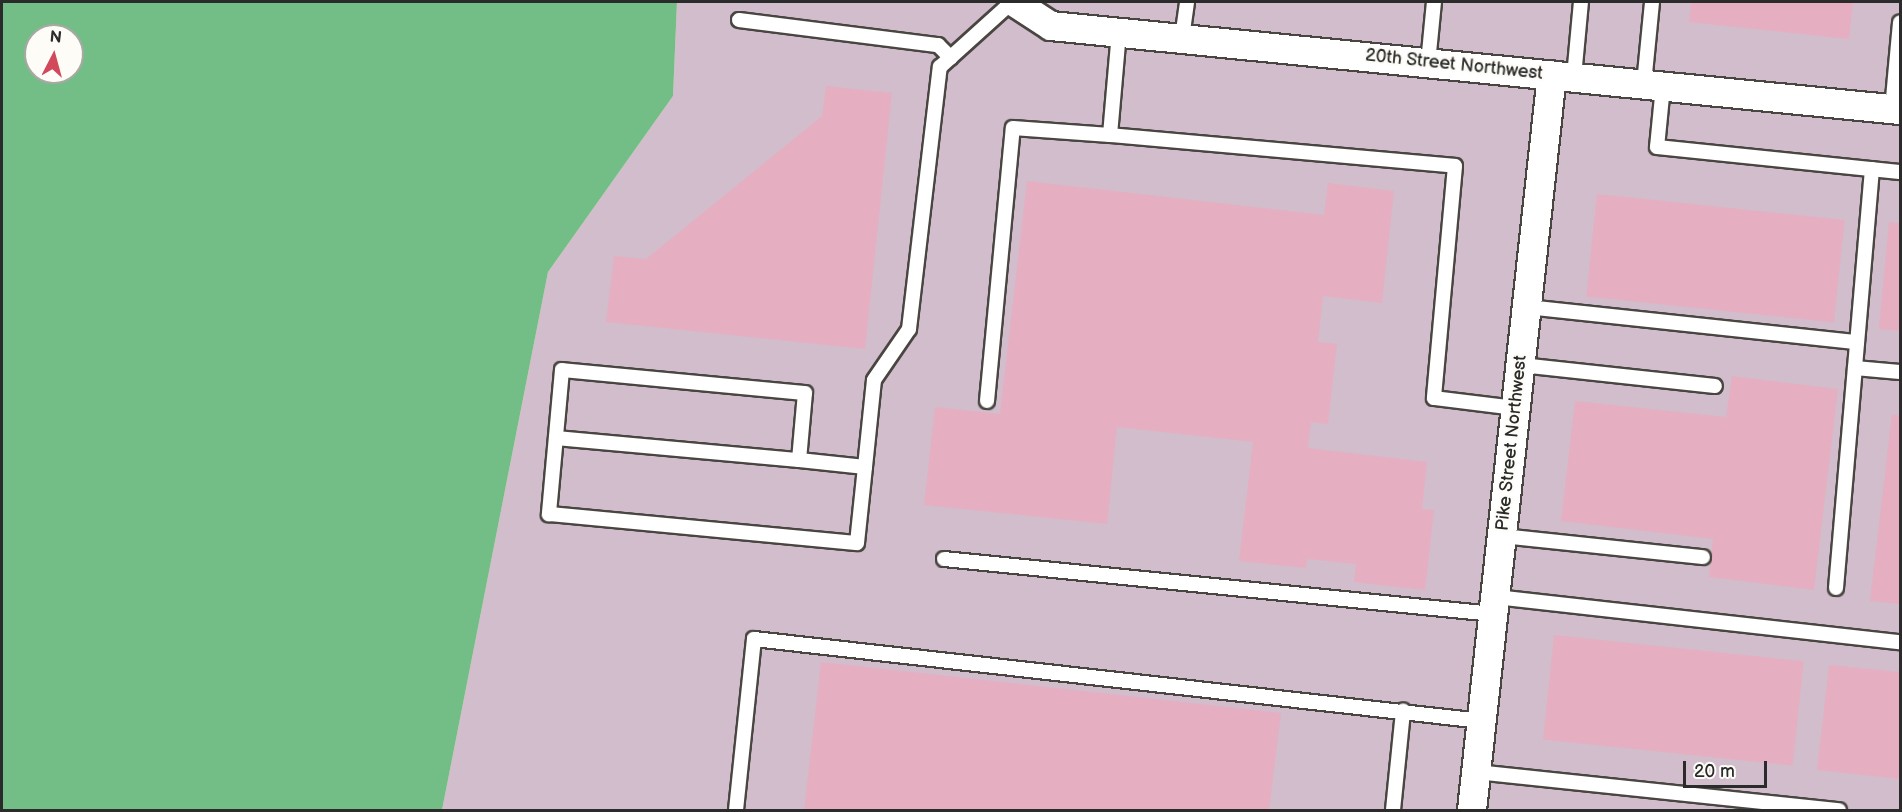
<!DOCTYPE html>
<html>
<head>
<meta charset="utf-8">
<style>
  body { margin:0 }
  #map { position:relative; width:1902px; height:812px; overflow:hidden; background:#f2e1c3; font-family:"Balsamiq Sans",sans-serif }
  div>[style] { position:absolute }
  .industrial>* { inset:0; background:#d1bdcc }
  .forest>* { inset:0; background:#73be86 }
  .building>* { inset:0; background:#e5afc1; transform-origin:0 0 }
  .roads { filter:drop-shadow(2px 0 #494642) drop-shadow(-2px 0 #494642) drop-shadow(0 2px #494642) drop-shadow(0 -2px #494642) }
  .service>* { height:14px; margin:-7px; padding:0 7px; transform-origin:7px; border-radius:7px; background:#fff }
  .minor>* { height:28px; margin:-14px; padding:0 14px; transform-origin:14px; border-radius:14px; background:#fff }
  span { translate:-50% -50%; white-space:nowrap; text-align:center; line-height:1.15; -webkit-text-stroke:5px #fdfcf7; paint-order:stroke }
  .street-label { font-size:18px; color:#2b2b2b }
  .frame { position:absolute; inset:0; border:3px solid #2b2b2b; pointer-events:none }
  .north { position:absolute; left:24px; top:24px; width:60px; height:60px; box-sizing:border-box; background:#fdfcf7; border:2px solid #a9a8a5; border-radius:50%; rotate:6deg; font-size:16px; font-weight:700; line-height:24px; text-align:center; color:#2b2b2b }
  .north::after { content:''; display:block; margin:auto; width:21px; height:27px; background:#d1495b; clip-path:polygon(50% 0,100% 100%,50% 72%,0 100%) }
  .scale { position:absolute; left:1683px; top:761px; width:84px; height:27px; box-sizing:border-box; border:3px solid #2b2b2b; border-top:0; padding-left:8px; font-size:18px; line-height:21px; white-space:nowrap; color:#2b2b2b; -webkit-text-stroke:4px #fdfcf7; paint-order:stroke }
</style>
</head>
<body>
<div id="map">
  <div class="industrial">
    <div style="clip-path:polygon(677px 2px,1900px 2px,1900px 810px,442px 810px,548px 272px,673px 96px)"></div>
  </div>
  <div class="forest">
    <div style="clip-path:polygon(evenodd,2px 2px,677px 2px,673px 96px,548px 272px,442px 810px,2px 810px,2px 2px,36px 36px,72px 36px,72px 72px,36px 72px,36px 36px)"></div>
  </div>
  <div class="building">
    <div style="clip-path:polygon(1691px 2px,1853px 2px,1849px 39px,1689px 22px)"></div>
    <div style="clip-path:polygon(826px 86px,892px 93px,865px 349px,606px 322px,614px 256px,646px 259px,822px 116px)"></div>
    <div style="clip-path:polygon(1027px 181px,1324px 215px,1328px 183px,1394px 191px,1382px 303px,1323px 296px,1318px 342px,1337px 344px,1328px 424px,1311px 422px,1308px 448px,1427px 462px,1422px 509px,1434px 510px,1425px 590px,1354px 582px,1356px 564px,1307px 559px,1306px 568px,1239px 561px,1253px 442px,1117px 427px,1107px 524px,924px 505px,935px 407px,1000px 414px)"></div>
    <div style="left:1597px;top:194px;width:249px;height:103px;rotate:6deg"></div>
    <div style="clip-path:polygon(1889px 222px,1900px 223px,1900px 331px,1879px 329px)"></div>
    <div style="clip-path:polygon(1732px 376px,1838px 389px,1814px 590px,1709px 577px,1713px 539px,1561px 521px,1575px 401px,1726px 417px)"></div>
    <div style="clip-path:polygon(1892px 414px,1900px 416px,1900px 604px,1870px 601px)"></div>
    <div style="left:1554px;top:635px;width:251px;height:105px;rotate:6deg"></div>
    <div style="clip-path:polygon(821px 662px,1281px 713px,1269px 810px,804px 810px)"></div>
    <div style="clip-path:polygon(1829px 665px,1900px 672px,1900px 779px,1817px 770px)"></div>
  </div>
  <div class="roads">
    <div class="service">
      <div style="left:739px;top:20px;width:201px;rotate:7.2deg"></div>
      <div style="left:938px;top:45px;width:18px;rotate:45deg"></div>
      <div style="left:1119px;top:32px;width:103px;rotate:95deg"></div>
      <div style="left:1110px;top:135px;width:346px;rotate:5.1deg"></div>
      <div style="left:1455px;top:166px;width:233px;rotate:95.2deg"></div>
      <div style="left:1434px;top:398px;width:83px;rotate:7deg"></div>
      <div style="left:1182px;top:38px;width:36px;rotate:-82deg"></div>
      <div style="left:1428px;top:63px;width:61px;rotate:-84.4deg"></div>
      <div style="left:1574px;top:77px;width:75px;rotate:-84.7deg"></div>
      <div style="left:1644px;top:84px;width:82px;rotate:-84.4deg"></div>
      <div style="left:1663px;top:86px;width:61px;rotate:95.6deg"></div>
      <div style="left:1657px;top:147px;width:244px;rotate:5.9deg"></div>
      <div style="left:1892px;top:109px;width:87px;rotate:-84.7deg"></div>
      <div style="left:1872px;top:169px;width:200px;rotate:94.9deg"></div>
      <div style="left:1855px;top:368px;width:45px;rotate:5.1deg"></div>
      <div style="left:1527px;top:307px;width:332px;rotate:6.1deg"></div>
      <div style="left:1521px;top:365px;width:195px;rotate:6.2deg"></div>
      <div style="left:987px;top:401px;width:274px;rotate:-84.6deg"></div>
      <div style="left:1013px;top:128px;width:97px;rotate:4.1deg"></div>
      <div style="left:556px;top:438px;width:244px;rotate:5.2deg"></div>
      <div style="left:865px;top:467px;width:66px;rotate:-173.9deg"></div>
      <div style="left:799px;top:460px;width:67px;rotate:-84.9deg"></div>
      <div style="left:805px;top:393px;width:244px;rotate:-174.6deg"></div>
      <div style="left:562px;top:370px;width:145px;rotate:95.2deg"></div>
      <div style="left:549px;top:514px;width:309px;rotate:5.4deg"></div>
      <div style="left:857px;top:543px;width:76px;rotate:-84deg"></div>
      <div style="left:865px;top:467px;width:87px;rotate:-84.1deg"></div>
      <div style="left:874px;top:380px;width:62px;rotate:-55.5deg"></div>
      <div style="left:909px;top:329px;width:264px;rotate:-83.3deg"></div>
      <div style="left:940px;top:67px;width:97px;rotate:-42.1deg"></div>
      <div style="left:1502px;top:536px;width:202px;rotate:6deg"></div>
      <div style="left:944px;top:559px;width:552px;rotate:5.72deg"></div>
      <div style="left:1836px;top:588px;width:221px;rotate:-85.1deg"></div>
      <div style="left:1496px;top:597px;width:406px;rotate:6.4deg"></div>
      <div style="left:1476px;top:772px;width:365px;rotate:6deg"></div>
      <div style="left:736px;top:810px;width:172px;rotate:-84deg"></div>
      <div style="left:754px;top:639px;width:733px;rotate:6.43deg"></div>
      <div style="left:1393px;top:810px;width:100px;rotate:-84.2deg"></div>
    </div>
    <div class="minor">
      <div style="left:1014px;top:2px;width:44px;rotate:33deg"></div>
      <div style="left:1051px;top:26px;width:853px;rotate:5.65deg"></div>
      <div style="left:1472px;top:810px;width:739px;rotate:-83.79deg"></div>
    </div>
  </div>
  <div class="street-label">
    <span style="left:1454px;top:65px;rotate:6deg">20th Street Northwest</span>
    <span style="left:1512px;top:443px;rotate:-84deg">Pike Street Northwest</span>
  </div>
  <div class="frame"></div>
  <div class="north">N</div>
  <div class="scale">20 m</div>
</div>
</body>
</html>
